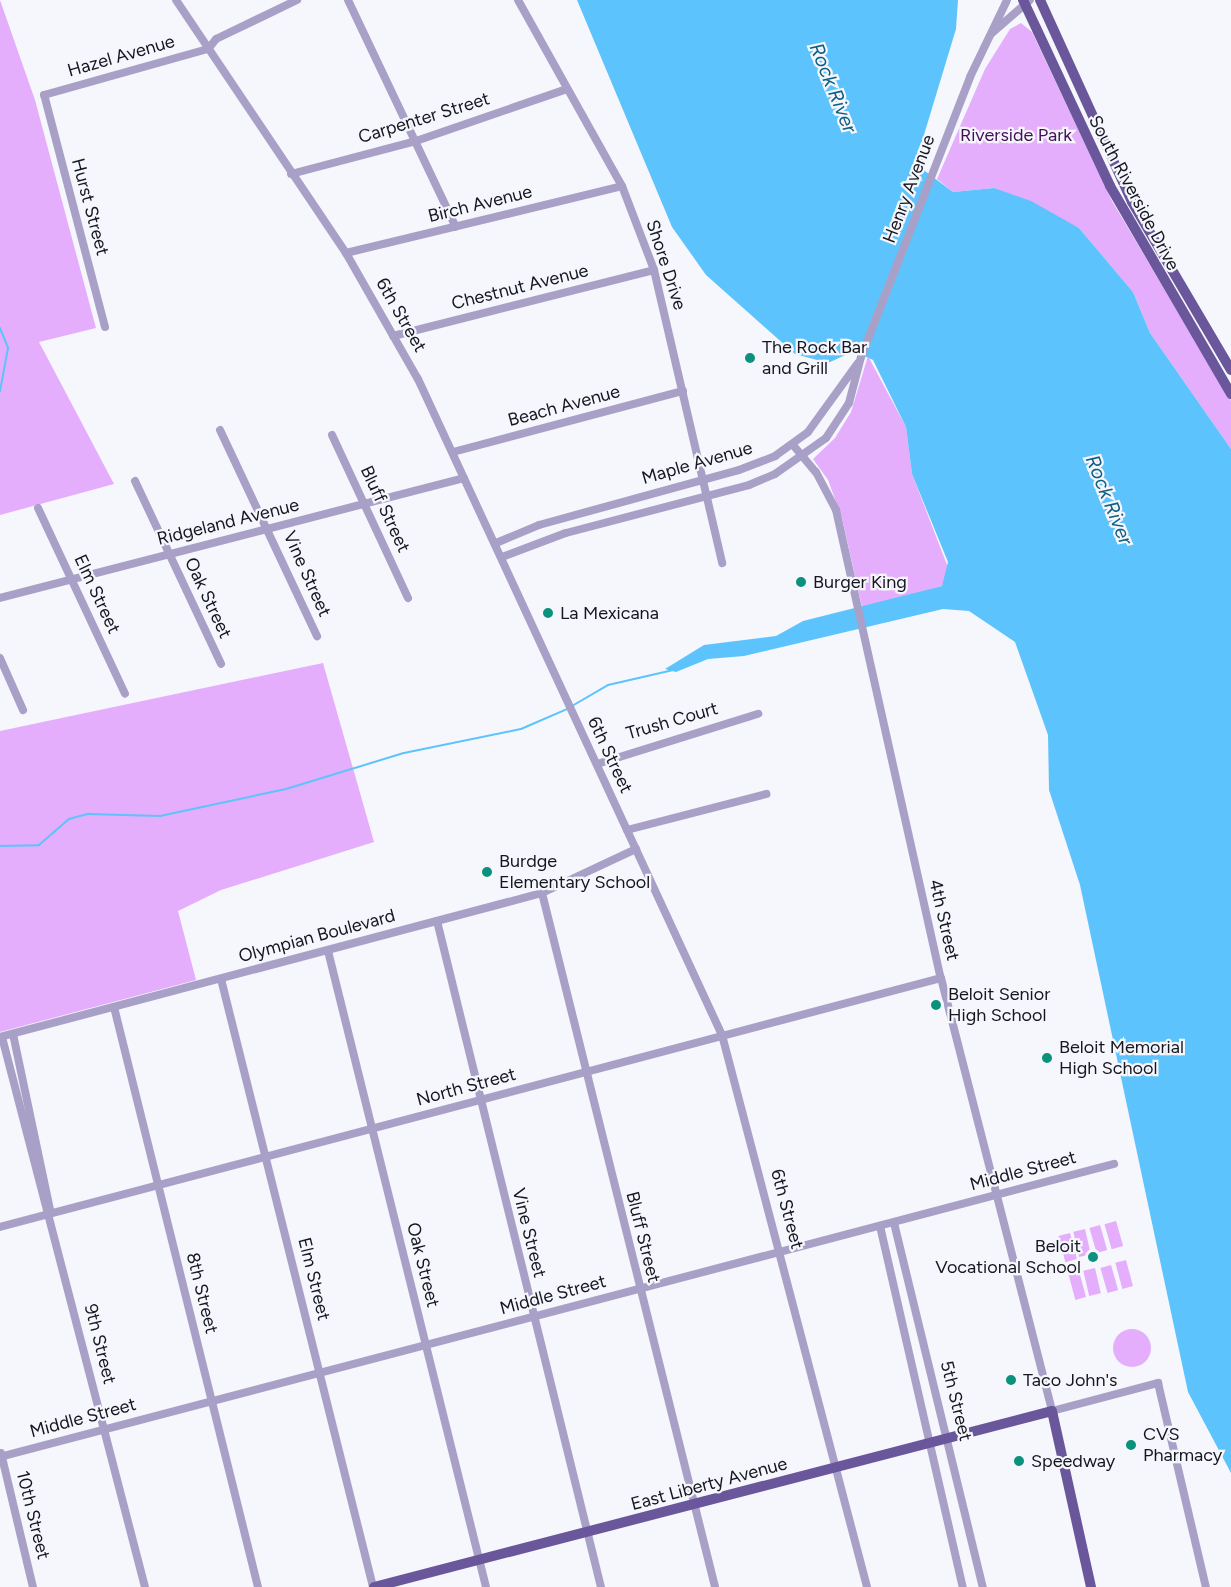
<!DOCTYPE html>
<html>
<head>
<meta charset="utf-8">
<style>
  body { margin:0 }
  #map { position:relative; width:1231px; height:1587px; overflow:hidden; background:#f6f7fc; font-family:Figtree,sans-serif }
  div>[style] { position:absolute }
  .green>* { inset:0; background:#e4aefc; transform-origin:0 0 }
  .round { border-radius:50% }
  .water>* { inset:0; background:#5dc3fc }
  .stream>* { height:2px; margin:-1px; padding:0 1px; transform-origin:1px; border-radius:1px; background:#5dc3fc }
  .minor>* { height:8px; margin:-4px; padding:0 4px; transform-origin:4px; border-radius:4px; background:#a9a0c7 }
  .major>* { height:10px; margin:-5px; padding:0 5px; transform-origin:5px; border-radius:5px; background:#6a579b }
  .dots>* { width:16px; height:16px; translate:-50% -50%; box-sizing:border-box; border:3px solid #f6f7fc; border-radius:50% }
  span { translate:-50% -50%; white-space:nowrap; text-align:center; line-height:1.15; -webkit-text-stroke:4.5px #f6f7fc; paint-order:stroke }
  .street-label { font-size:18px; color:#151620 }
  .park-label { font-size:18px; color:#430e56 }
  .poi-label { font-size:18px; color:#151620 }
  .left { translate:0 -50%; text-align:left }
  .right { translate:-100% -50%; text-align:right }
  .water-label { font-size:20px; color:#0f5f84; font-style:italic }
</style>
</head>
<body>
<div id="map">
  <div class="green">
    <div style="clip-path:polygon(0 0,35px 100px,96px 328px,39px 342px,114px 484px,0 515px)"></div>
    <div style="clip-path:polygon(1021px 23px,1032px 32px,1112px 201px,1231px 401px,1231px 449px,1150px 333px,1133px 292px,1079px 228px,994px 188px,953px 192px,937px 179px,985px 69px,1010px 29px)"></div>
    <div style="clip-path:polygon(868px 356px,906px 427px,912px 474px,949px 570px,942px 586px,862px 607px,842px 518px,828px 480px,813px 459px,835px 438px,851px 412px)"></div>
    <div style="clip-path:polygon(323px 663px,374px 842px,221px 890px,178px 911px,196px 980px,0 1032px,0 731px)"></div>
    <div style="left:1116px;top:1221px;width:26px;height:12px;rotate:74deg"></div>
    <div style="left:1100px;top:1225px;width:26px;height:11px;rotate:74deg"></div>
    <div style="left:1085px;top:1229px;width:26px;height:12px;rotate:77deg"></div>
    <div style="left:1070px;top:1233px;width:27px;height:12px;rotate:75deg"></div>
    <div style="left:1126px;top:1260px;width:27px;height:11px;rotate:75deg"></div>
    <div style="left:1111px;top:1265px;width:26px;height:11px;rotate:74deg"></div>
    <div style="left:1095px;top:1268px;width:26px;height:12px;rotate:77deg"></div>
    <div style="left:1079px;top:1271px;width:27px;height:11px;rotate:75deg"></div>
    <div class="round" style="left:1113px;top:1329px;width:38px;height:38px"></div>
  </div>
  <div class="water">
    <div style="clip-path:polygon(577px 0,958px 0,956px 29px,920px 148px,925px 171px,953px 192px,994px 188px,1031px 201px,1079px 228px,1133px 292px,1150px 333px,1231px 449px,1231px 1473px,1188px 1392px,1080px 885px,1049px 790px,1048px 735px,1015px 642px,969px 611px,943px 609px,744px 656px,708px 659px,676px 672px,665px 669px,704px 645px,776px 636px,803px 621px,942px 586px,948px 562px,912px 474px,906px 427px,873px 360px,854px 351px,828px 363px,795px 354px,706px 275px,672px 227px)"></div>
  </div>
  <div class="stream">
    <div style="left:0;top:328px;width:22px;rotate:68deg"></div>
    <div style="left:8px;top:348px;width:44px;rotate:100.5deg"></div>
    <div style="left:572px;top:706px;width:42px;rotate:-30.3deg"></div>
    <div style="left:608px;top:685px;width:67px;rotate:-13deg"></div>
    <div style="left:0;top:846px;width:39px;rotate:-1deg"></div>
    <div style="left:39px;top:845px;width:40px;rotate:-41deg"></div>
    <div style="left:69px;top:819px;width:20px;rotate:-15deg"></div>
    <div style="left:88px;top:814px;width:72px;rotate:1.6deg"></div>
    <div style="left:160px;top:816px;width:129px;rotate:-12.1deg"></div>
    <div style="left:286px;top:789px;width:123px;rotate:-17deg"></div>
    <div style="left:404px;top:753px;width:119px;rotate:-11.6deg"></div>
    <div style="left:521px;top:729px;width:50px;rotate:-23.5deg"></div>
  </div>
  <div class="minor">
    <div style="left:176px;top:0;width:305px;rotate:56.1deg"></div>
    <div style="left:346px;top:253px;width:145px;rotate:60.3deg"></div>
    <div style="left:418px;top:379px;width:723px;rotate:65.14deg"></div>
    <div style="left:722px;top:1035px;width:571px;rotate:75.28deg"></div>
    <div style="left:348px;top:0;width:251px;rotate:64.6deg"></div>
    <div style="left:518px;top:0;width:213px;rotate:60.8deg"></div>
    <div style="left:622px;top:186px;width:90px;rotate:69.1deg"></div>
    <div style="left:654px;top:270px;width:301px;rotate:76.9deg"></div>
    <div style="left:992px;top:33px;width:50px;rotate:-41deg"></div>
    <div style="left:291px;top:174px;width:129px;rotate:-14.8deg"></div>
    <div style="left:416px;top:141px;width:157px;rotate:-19deg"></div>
    <div style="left:346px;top:253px;width:284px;rotate:-13.6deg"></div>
    <div style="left:105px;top:327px;width:240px;rotate:-104.7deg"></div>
    <div style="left:44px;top:95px;width:170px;rotate:-15.7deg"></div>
    <div style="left:208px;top:49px;width:13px;rotate:-51deg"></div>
    <div style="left:216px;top:39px;width:90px;rotate:-25.7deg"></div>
    <div style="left:393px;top:336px;width:269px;rotate:-14.2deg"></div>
    <div style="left:220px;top:430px;width:228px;rotate:64.8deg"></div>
    <div style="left:332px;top:435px;width:180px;rotate:65deg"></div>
    <div style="left:793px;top:445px;width:35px;rotate:50deg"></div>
    <div style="left:816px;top:472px;width:43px;rotate:62.2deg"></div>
    <div style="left:836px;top:510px;width:480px;rotate:77.4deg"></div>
    <div style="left:941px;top:978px;width:447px;rotate:75.6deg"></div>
    <div style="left:1052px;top:1411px;width:110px;rotate:-14.8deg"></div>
    <div style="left:1158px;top:1383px;width:210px;rotate:76.8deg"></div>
    <div style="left:453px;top:452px;width:238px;rotate:-14.9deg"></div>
    <div style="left:135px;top:481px;width:202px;rotate:64.8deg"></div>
    <div style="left:38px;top:508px;width:205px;rotate:64.9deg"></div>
    <div style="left:496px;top:543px;width:47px;rotate:-22.7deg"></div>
    <div style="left:539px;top:525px;width:207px;rotate:-15.4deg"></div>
    <div style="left:739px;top:470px;width:39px;rotate:-21deg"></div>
    <div style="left:775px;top:456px;width:41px;rotate:-36deg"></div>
    <div style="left:808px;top:432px;width:85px;rotate:-54.1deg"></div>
    <div style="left:502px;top:557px;width:68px;rotate:-20.6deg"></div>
    <div style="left:566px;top:533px;width:189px;rotate:-14.7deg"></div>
    <div style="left:749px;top:485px;width:28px;rotate:-23deg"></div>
    <div style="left:775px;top:474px;width:62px;rotate:-35.2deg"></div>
    <div style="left:826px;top:438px;width:42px;rotate:-56.7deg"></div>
    <div style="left:849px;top:403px;width:48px;rotate:-75.4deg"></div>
    <div style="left:861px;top:357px;width:300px;rotate:-68.7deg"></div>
    <div style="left:970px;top:77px;width:85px;rotate:-64.3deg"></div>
    <div style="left:0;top:598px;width:479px;rotate:-14.5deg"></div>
    <div style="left:0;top:658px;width:57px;rotate:66.1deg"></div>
    <div style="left:597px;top:764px;width:169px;rotate:-17.3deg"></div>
    <div style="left:627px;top:830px;width:144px;rotate:-14.5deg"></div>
    <div style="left:542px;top:893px;width:715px;rotate:76deg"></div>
    <div style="left:437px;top:921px;width:686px;rotate:76.17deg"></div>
    <div style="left:328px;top:951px;width:655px;rotate:76.05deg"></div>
    <div style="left:221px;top:979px;width:627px;rotate:75.96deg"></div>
    <div style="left:114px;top:1007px;width:598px;rotate:76.06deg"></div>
    <div style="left:13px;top:1034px;width:180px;rotate:78.1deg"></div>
    <div style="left:0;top:1037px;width:561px;rotate:-14.88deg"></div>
    <div style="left:542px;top:893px;width:104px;rotate:-25.1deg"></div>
    <div style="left:2px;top:1037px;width:568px;rotate:75.43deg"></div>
    <div style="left:894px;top:1223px;width:375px;rotate:76.3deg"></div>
    <div style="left:880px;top:1226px;width:370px;rotate:77.1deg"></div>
    <div style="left:0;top:1227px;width:973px;rotate:-14.82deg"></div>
    <div style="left:1px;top:1453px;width:138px;rotate:76.6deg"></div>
    <div style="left:0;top:1457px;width:1152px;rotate:-14.74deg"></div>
  </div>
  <div class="major">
    <div style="left:1023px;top:0;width:205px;rotate:64.9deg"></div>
    <div style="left:1110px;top:186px;width:241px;rotate:59.8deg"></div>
    <div style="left:1040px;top:0;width:222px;rotate:65.5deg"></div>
    <div style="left:1132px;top:202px;width:195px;rotate:59.5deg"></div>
    <div style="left:374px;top:1587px;width:700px;rotate:-14.55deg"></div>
    <div style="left:1052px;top:1411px;width:180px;rotate:77.5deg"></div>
  </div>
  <div class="dots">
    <div style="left:750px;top:358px;background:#0a927c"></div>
    <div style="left:801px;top:582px;background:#0a927c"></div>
    <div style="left:548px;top:613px;background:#0a927c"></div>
    <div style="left:487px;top:872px;background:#0a927c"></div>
    <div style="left:936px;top:1005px;background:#0a927c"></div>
    <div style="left:1047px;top:1058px;background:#0a927c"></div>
    <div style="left:1093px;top:1257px;background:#0a927c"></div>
    <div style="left:1011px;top:1380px;background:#0a927c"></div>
    <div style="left:1131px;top:1445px;background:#0a927c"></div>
    <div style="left:1019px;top:1461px;background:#0a927c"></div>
  </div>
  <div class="street-label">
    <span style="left:121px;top:56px;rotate:-16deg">Hazel Avenue</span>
    <span style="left:424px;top:118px;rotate:-17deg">Carpenter Street</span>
    <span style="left:909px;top:189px;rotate:-69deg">Henry Avenue</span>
    <span style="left:1134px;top:193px;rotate:62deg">South Riverside Drive</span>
    <span style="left:480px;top:204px;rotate:-14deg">Birch Avenue</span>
    <span style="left:90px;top:207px;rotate:75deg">Hurst Street</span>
    <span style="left:666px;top:265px;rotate:72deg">Shore Drive</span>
    <span style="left:520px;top:287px;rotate:-14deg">Chestnut Avenue</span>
    <span style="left:401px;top:315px;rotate:60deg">6th Street</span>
    <span style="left:564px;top:406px;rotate:-15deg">Beach Avenue</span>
    <span style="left:697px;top:463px;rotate:-16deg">Maple Avenue</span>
    <span style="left:385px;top:509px;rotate:65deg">Bluff Street</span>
    <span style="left:228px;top:522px;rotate:-14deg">Ridgeland Avenue</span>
    <span style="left:307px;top:574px;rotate:66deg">Vine Street</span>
    <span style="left:97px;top:594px;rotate:65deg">Elm Street</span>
    <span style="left:208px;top:598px;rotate:65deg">Oak Street</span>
    <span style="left:672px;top:721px;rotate:-16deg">Trush Court</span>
    <span style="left:610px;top:755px;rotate:65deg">6th Street</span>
    <span style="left:944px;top:920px;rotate:77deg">4th Street</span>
    <span style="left:317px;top:936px;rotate:-15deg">Olympian Boulevard</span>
    <span style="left:466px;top:1087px;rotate:-15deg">North Street</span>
    <span style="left:1023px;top:1171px;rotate:-15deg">Middle Street</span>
    <span style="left:787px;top:1209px;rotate:75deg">6th Street</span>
    <span style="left:529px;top:1233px;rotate:76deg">Vine Street</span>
    <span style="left:643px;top:1237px;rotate:76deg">Bluff Street</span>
    <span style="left:423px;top:1265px;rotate:76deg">Oak Street</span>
    <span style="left:314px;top:1279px;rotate:76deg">Elm Street</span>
    <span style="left:202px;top:1293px;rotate:76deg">8th Street</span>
    <span style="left:553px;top:1295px;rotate:-15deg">Middle Street</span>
    <span style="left:100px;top:1344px;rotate:76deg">9th Street</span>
    <span style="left:956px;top:1401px;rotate:76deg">5th Street</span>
    <span style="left:83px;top:1418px;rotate:-15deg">Middle Street</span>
    <span style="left:709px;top:1484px;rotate:-15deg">East Liberty Avenue</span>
    <span style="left:33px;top:1515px;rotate:76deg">10th Street</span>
  </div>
  <div class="park-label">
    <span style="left:1016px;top:135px">Riverside Park</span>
  </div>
  <div class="poi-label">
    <span class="left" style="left:762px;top:358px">The Rock Bar<br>and Grill</span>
    <span class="left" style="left:813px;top:582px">Burger King</span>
    <span class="left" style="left:560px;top:613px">La Mexicana</span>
    <span class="left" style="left:499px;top:872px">Burdge<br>Elementary School</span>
    <span class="left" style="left:948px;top:1005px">Beloit Senior<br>High School</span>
    <span class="left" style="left:1059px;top:1058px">Beloit Memorial<br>High School</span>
    <span class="right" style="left:1081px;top:1257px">Beloit<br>Vocational School</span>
    <span class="left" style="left:1023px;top:1380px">Taco John's</span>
    <span class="left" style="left:1143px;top:1445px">CVS<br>Pharmacy</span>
    <span class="left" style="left:1031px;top:1461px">Speedway</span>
  </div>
  <div class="water-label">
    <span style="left:833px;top:88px;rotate:68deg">Rock River</span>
    <span style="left:1109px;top:500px;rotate:68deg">Rock River</span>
  </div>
</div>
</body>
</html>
